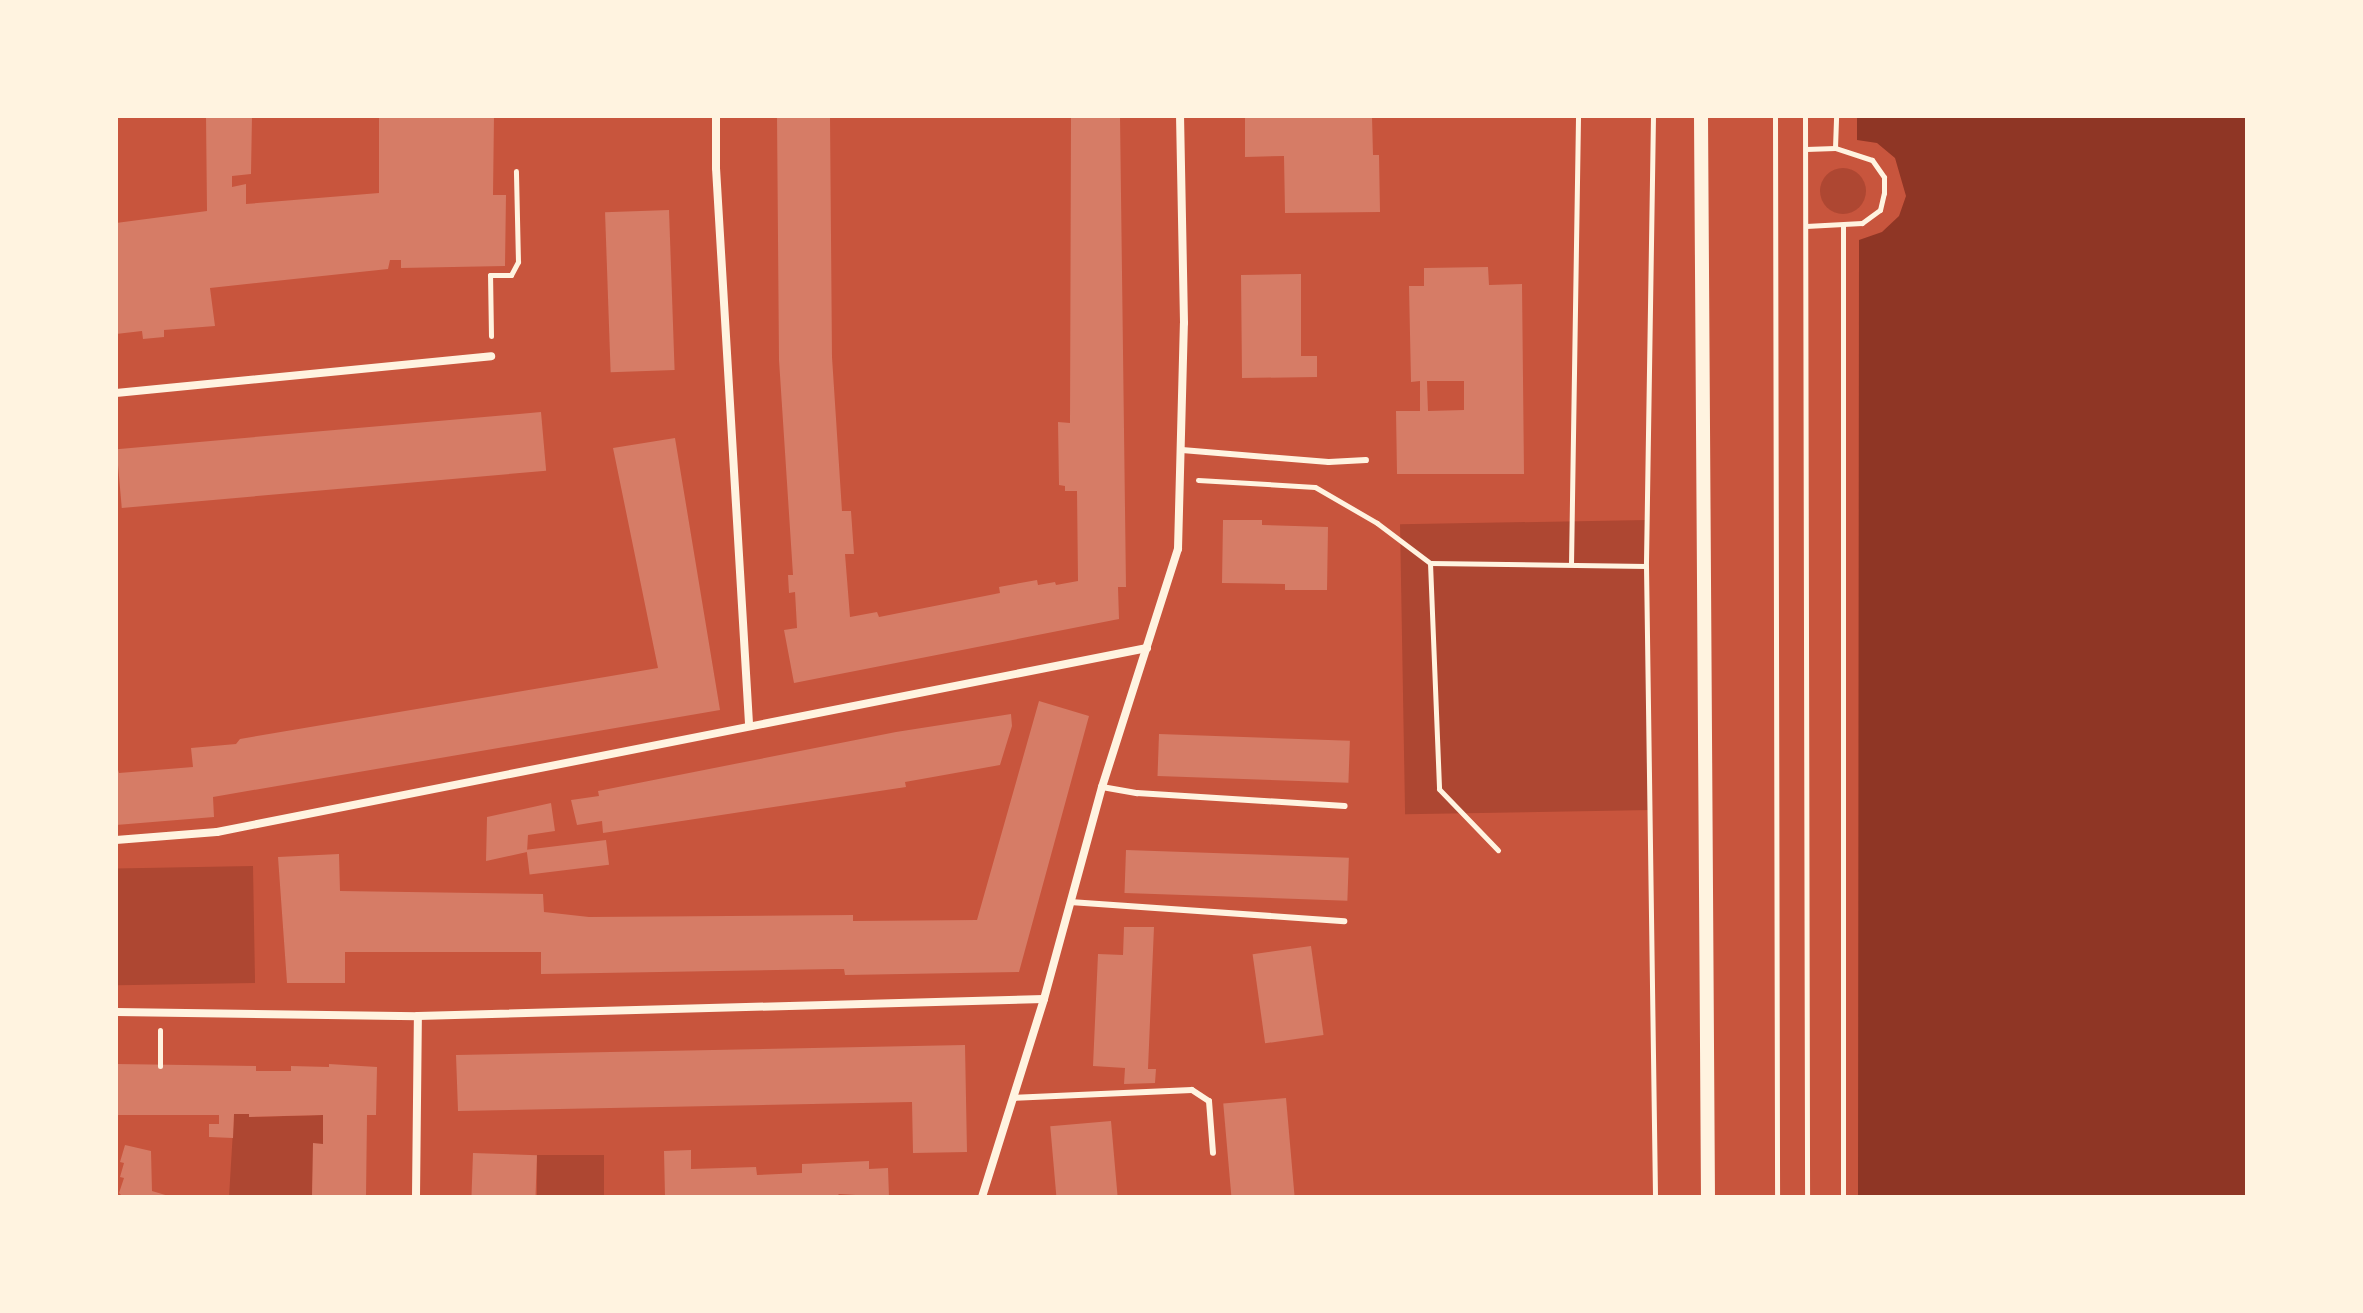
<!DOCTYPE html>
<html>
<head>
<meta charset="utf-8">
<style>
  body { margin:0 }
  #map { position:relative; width:2363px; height:1313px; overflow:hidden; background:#c8553d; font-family:Quicksand,sans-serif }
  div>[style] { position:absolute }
  .green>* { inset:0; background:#ae4732; transform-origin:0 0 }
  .round { border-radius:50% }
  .water>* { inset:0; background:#8f3625 }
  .building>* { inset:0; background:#d67c66; transform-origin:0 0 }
  .path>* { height:5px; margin:-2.5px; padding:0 2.5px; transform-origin:2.5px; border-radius:2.5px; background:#fff3e0 }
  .service>* { height:6px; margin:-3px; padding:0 3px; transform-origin:3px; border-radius:3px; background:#fff3e0 }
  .minor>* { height:8px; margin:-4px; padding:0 4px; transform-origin:4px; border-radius:4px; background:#fff3e0 }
  .tertiary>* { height:14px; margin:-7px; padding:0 7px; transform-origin:7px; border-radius:7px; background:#fff3e0 }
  span { translate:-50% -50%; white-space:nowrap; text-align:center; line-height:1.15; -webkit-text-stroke:6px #fff3e0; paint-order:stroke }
  .frame { position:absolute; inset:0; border:118px solid #fff3e0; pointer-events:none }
</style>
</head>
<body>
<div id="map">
  <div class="green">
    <div class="round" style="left:1820px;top:168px;width:46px;height:46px"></div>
    <div style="left:1647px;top:520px;width:290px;height:247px;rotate:89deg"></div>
    <div style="left:253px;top:866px;width:117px;height:137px;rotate:89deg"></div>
    <div style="clip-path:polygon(234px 1114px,249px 1114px,250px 1117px,323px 1115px,323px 1144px,314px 1144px,312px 1197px,229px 1197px)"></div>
    <div style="left:537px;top:1155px;width:67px;height:42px"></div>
  </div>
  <div class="water">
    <div style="clip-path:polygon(1857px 116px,2247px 116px,2247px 1197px,1858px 1197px,1859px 240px,1882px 232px,1899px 216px,1906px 196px,1895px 158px,1877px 143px,1857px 140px)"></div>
  </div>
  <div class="building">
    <div style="clip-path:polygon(206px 116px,252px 116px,251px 174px,232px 176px,232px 187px,246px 184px,246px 204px,379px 193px,379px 116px,494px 116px,493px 195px,506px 195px,505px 266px,401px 268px,401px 260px,390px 260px,388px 269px,210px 288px,215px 326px,164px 330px,164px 337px,143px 339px,142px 331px,116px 334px,116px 223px,207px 211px)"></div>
    <div style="clip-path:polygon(777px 116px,830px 116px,832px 357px,842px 511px,851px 511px,854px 554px,845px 554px,850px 617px,877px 612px,879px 617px,1000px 593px,999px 587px,1037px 580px,1038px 585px,1055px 582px,1056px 585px,1078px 581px,1077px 491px,1065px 491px,1065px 486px,1059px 485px,1058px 422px,1070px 423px,1071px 116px,1120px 116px,1126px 587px,1118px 587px,1119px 619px,794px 683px,784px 630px,797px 628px,795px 592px,789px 593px,788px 575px,793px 575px,779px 360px)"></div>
    <div style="clip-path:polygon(1245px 116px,1372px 116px,1373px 155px,1379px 155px,1380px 212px,1285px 213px,1284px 156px,1245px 157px)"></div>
    <div style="left:669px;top:210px;width:160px;height:64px;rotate:88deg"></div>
    <div style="clip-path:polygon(evenodd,1488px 267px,1489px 285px,1522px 284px,1524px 474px,1397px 474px,1396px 411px,1420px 411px,1420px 381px,1411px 382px,1409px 286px,1424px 286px,1424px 268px,1488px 267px,1427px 381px,1464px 381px,1464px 410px,1428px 411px,1427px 381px)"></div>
    <div style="clip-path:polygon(1301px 274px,1301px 356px,1317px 356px,1317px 377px,1242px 378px,1241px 275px)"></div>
    <div style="left:541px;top:412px;width:59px;height:426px;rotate:85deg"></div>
    <div style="clip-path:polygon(675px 438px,720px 710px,213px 797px,214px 817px,116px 825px,116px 763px,119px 773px,193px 767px,191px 748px,236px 744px,240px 739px,658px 668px,613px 448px)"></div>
    <div style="clip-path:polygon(1223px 520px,1262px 520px,1262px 525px,1328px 527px,1327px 590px,1285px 590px,1285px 584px,1222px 583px)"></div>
    <div style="clip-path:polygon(1039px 701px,1089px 716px,1019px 972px,845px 975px,844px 969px,836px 969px,541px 974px,541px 952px,345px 952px,345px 983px,287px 983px,278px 857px,339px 854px,340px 891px,543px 894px,544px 912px,589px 917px,853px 915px,853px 921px,977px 920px)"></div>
    <div style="clip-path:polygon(1011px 714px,1012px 726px,1000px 765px,905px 782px,906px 787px,603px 833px,602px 821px,577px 825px,571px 800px,599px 796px,598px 791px,896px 732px)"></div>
    <div style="left:1159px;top:734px;width:191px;height:42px;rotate:2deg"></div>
    <div style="clip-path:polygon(551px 803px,555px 831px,528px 835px,527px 852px,486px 861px,487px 817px)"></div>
    <div style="left:606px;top:840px;width:25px;height:80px;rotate:83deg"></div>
    <div style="left:1126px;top:850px;width:223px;height:43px;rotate:2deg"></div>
    <div style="clip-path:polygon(1124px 927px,1154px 927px,1148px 1069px,1156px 1069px,1155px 1083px,1124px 1084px,1125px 1068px,1093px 1066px,1098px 954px,1123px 955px)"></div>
    <div style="left:1311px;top:946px;width:90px;height:59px;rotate:82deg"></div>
    <div style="clip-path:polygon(965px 1045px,967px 1152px,913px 1153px,912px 1102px,458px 1111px,456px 1055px)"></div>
    <div style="clip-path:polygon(116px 1064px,256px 1066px,256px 1071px,291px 1071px,291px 1066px,329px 1067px,329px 1064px,377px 1067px,376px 1115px,367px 1115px,366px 1197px,312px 1197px,313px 1143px,323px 1144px,323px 1115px,249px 1117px,249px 1114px,234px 1114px,233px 1138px,209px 1137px,209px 1124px,219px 1124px,219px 1115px,116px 1115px)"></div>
    <div style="left:1286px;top:1098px;width:98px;height:63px;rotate:85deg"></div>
    <div style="left:1111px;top:1121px;width:76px;height:61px;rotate:85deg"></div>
    <div style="clip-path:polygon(125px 1145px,151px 1151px,152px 1191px,172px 1197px,123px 1197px,119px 1193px,124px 1178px,120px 1177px,124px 1163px,120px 1162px)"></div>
    <div style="clip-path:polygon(691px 1150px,691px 1169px,756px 1167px,757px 1175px,802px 1173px,802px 1164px,869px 1161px,869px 1169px,888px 1168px,889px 1197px,839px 1194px,836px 1197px,665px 1197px,664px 1151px)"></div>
    <div style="left:473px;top:1153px;width:64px;height:44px;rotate:2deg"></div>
  </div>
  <div class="path">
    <div style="left:1653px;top:116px;width:450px;rotate:90.9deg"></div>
    <div style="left:1646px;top:566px;width:631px;rotate:89.18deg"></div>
    <div style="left:1775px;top:116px;width:1081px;rotate:89.89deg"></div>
    <div style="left:1805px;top:116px;width:1081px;rotate:89.89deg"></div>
    <div style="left:1835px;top:148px;width:32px;rotate:-88deg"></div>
    <div style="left:1843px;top:225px;width:972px;rotate:90deg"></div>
    <div style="left:1806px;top:226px;width:56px;rotate:-3.1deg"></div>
    <div style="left:1862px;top:223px;width:22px;rotate:-36deg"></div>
    <div style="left:1880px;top:210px;width:17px;rotate:-77deg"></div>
    <div style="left:1884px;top:193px;width:16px;rotate:-90deg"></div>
    <div style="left:1884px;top:177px;width:21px;rotate:-125deg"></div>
    <div style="left:1872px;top:160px;width:39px;rotate:-162deg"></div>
    <div style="left:1835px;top:148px;width:29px;rotate:178deg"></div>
    <div style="left:491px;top:336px;width:61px;rotate:-90.9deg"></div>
    <div style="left:490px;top:275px;width:21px"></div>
    <div style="left:511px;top:275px;width:15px;rotate:-62deg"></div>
    <div style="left:518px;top:262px;width:91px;rotate:-91.3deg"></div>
    <div style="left:1198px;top:480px;width:117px;rotate:3.4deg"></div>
    <div style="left:1315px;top:487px;width:72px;rotate:30.1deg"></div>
    <div style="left:1377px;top:523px;width:66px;rotate:37deg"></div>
    <div style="left:1430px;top:563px;width:216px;rotate:0.8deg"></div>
    <div style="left:1430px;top:563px;width:226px;rotate:87.7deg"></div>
    <div style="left:1439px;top:789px;width:85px;rotate:46deg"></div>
    <div style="left:1571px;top:564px;width:448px;rotate:-89.1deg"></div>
    <div style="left:160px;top:1066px;width:36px;rotate:-90deg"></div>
  </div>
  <div class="service">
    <div style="left:1182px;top:450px;width:147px;rotate:4.7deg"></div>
    <div style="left:1329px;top:462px;width:37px;rotate:-3deg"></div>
    <div style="left:1102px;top:787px;width:36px;rotate:10deg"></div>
    <div style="left:1137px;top:793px;width:208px;rotate:3.6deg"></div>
    <div style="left:1070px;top:902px;width:275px;rotate:4deg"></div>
    <div style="left:1013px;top:1098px;width:179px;rotate:-2.6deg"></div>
    <div style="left:1192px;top:1090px;width:20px;rotate:33deg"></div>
    <div style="left:1209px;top:1101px;width:52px;rotate:85.6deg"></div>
  </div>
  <div class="minor">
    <div style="left:716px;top:116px;width:52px;rotate:90deg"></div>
    <div style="left:716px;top:168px;width:557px;rotate:86.6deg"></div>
    <div style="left:116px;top:393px;width:377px;rotate:-5.6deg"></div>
    <div style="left:116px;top:840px;width:101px;rotate:-4.5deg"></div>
    <div style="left:217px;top:832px;width:948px;rotate:-11.19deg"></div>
    <div style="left:116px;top:1012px;width:302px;rotate:0.8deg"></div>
    <div style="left:418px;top:1016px;width:626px;rotate:-1.56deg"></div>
    <div style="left:416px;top:1197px;width:181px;rotate:-89.4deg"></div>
    <div style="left:982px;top:1197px;width:207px;rotate:-72.6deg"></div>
    <div style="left:1044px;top:999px;width:220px;rotate:-74.7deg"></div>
    <div style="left:1102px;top:787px;width:250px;rotate:-72.3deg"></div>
    <div style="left:1178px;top:549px;width:226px;rotate:-88.5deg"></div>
    <div style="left:1184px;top:323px;width:207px;rotate:-91.1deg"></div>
  </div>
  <div class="tertiary">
    <div style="left:1701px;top:116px;width:1081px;rotate:89.63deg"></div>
  </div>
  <div class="frame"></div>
</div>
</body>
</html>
